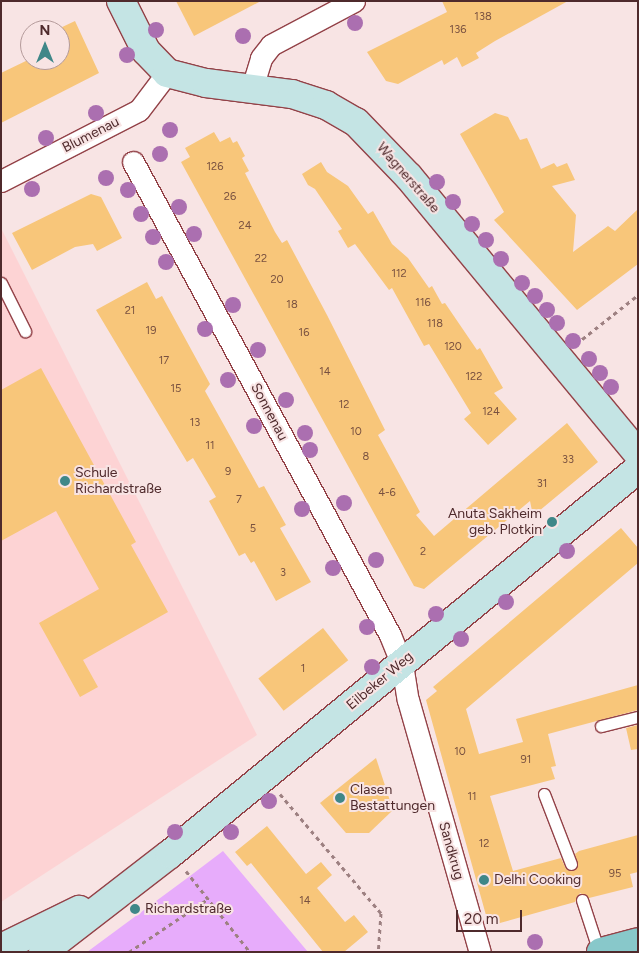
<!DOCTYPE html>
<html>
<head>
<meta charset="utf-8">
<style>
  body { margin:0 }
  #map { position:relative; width:639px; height:953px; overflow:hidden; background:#f8e4e4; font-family:Figtree,sans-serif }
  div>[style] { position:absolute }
  .built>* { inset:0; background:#fdd3d4 }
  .green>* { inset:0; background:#e7acfb }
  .building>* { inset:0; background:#f8c67a; transform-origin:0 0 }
  .path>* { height:3px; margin-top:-1.5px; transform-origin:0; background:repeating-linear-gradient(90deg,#9d8081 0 4px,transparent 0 8px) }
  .roads { filter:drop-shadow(1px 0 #934248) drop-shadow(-1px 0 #934248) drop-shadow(0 1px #934248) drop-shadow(0 -1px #934248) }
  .lane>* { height:11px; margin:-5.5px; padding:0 5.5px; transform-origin:5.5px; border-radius:5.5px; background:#fff }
  .street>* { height:21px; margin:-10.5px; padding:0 10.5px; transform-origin:10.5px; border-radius:10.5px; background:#fff }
  .secondary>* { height:28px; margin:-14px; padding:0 14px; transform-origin:14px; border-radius:14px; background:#c4e4e4 }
  .primary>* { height:28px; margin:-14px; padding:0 14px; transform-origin:14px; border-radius:14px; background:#88c8ca }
  .trees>* { width:16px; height:16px; margin:-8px; border-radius:50%; background:#ab6fb0 }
  .dots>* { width:14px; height:14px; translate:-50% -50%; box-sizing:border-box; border:2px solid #f8e4e4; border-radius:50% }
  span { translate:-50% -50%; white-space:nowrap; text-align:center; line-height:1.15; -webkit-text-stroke:4px #f8e4e4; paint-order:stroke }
  .number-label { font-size:11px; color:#795140 }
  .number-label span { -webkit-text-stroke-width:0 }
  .street-label { font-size:14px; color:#4f2a2c }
  .poi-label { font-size:14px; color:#4f2a2c }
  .left { translate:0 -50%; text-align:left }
  .right { translate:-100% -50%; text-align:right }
  .frame { position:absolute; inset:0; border:2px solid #4f2a2c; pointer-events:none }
  .north { position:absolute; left:20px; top:20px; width:50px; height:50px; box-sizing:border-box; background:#f8e4e4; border:1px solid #b49a9a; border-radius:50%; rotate:0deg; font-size:14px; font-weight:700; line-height:20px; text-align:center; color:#4f2a2c }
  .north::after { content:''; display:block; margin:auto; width:18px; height:22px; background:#3f8788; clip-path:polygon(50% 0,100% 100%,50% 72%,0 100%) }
  .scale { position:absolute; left:456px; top:910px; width:66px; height:22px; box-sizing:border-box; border:2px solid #4f2a2c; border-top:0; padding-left:6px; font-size:15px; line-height:18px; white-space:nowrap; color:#4f2a2c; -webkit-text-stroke:4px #f8e4e4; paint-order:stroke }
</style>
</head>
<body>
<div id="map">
  <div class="built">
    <div style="clip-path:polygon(1px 228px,257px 735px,1px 902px)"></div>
  </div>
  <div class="green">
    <div style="clip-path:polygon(223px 851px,308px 952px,87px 952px,190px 876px)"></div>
  </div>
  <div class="building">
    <div style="clip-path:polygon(176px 1px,261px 1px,194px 36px)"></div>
    <div style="clip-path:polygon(442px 1px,568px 1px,495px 41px,476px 53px,479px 58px,462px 67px,457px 57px,444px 65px,442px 60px,398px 84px,386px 81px,367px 52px,447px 12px)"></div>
    <div style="clip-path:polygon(75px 21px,99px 73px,1px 123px,1px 73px,30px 59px,60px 60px,60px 44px,65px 42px,58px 29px)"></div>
    <div style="clip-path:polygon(495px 113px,508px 117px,520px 140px,527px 138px,541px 169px,554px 163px,557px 167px,567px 163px,575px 180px,552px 186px,576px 215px,573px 252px,608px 226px,615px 231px,638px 209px,638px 264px,577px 310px,494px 220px,504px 212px,460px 134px)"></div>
    <div style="clip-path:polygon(214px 132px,220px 142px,230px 137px,233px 143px,237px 141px,245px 156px,242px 158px,249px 171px,245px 173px,275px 232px,282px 243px,287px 240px,327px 315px,385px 430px,378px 435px,420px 512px,416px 515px,434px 536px,567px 423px,598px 462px,533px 516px,530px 501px,424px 589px,414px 586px,181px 162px,190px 157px,185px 148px)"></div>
    <div style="clip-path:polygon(321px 162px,327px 172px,348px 186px,368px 214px,373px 211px,392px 244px,408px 258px,429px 288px,432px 286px,442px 304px,445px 303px,477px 350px,480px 348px,503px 388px,494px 393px,517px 419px,488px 445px,464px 419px,471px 413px,429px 344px,424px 346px,392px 288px,389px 290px,355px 244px,348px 248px,338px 231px,342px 229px,315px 189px,308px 185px,302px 174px)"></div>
    <div style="clip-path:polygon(91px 194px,101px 197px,122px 238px,97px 251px,93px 244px,75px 247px,32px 270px,12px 233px)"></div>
    <div style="clip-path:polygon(147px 282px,156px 299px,162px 296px,210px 384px,205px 391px,259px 488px,264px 486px,286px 525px,280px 528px,311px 582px,276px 601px,254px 561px,251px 563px,245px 553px,239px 556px,209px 501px,216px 497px,193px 458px,187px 462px,96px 310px)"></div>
    <div style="clip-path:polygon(41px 368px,136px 542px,131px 545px,168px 612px,83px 660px,98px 687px,80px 697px,39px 623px,99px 589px,56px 511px,1px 541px,1px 390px)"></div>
    <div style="clip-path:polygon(621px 528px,638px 548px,638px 563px,466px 709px,479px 754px,523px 742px,516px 719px,638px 685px,638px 710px,548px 734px,556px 766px,551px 767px,555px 779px,490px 796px,513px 871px,561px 858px,566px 869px,573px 871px,578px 866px,575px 854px,579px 851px,638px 835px,638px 872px,630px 874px,633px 887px,589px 898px,580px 893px,575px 902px,489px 926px,426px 700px,437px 691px,433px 687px)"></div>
    <div style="left:323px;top:628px;width:41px;height:82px;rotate:52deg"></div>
    <div style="clip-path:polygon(638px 725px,638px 749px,631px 750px,626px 728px)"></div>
    <div style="clip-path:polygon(376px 758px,393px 810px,369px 833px,346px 833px,320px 803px)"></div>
    <div style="clip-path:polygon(267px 826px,306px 874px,321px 862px,332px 875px,317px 888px,345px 922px,354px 915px,368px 932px,344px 952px,323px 952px,251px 863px,247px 866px,235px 852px)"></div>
  </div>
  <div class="path">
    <div style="left:576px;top:344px;width:79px;rotate:-38.3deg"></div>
    <div style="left:280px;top:794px;width:156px;rotate:49.7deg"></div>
    <div style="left:381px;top:913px;width:39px;rotate:94deg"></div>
    <div style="left:186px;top:871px;width:103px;rotate:51.7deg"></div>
    <div style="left:129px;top:952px;width:95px;rotate:-33.9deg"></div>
  </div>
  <div class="roads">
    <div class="lane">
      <div style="left:1px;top:283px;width:54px;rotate:63.4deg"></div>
      <div style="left:601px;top:726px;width:38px;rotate:-14deg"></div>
      <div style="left:544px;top:794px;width:75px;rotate:68.9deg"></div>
      <div style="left:582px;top:900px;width:55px;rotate:71.9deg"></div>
    </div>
    <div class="street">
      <div style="left:252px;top:88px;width:31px;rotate:-73deg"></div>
      <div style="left:261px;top:58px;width:16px;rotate:-52deg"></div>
      <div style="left:271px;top:45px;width:94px;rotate:-27.9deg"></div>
      <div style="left:133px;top:162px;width:538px;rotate:61.48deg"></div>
      <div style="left:390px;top:635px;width:31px;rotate:68deg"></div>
      <div style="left:402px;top:664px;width:36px;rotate:81deg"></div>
      <div style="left:408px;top:700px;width:262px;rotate:74.1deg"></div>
      <div style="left:1px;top:181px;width:155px;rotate:-27.2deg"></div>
      <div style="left:139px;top:110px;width:46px;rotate:-52.9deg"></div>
    </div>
    <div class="secondary">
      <div style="left:121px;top:1px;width:56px;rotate:63.4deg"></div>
      <div style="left:146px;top:51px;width:30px;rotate:46deg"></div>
      <div style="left:167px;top:73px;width:40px;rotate:14.4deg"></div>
      <div style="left:206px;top:83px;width:87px;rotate:7.3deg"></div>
      <div style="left:292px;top:94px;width:36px;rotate:18deg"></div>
      <div style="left:326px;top:105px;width:34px;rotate:30deg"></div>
      <div style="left:356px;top:122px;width:76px;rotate:46.1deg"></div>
      <div style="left:409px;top:177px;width:359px;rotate:50.4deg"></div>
      <div style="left:1px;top:948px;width:87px;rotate:-26deg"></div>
      <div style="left:43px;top:952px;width:160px;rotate:-37.7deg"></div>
      <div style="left:170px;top:854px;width:606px;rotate:-39.44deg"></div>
    </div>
    <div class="primary">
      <div style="left:601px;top:952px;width:38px;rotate:-15deg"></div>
    </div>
  </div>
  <div class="trees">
    <div style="left:355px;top:23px"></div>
    <div style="left:156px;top:30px"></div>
    <div style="left:243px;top:36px"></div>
    <div style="left:127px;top:55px"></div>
    <div style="left:96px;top:113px"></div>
    <div style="left:170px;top:130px"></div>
    <div style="left:46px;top:138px"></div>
    <div style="left:160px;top:154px"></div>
    <div style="left:106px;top:178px"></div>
    <div style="left:437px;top:182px"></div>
    <div style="left:32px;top:189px"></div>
    <div style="left:128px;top:190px"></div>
    <div style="left:453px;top:202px"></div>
    <div style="left:179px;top:207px"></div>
    <div style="left:141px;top:214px"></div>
    <div style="left:472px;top:224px"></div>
    <div style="left:194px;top:234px"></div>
    <div style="left:153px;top:237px"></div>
    <div style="left:486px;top:240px"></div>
    <div style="left:501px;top:259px"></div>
    <div style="left:166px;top:262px"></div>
    <div style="left:522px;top:283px"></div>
    <div style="left:535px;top:296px"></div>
    <div style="left:233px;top:305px"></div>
    <div style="left:547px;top:310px"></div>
    <div style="left:557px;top:323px"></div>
    <div style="left:205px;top:329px"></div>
    <div style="left:573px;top:341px"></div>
    <div style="left:258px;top:350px"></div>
    <div style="left:589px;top:359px"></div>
    <div style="left:600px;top:373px"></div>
    <div style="left:228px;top:380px"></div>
    <div style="left:611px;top:387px"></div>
    <div style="left:286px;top:400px"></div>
    <div style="left:254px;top:426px"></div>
    <div style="left:305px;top:433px"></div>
    <div style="left:310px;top:450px"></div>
    <div style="left:344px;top:503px"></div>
    <div style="left:302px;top:509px"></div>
    <div style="left:567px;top:551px"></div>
    <div style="left:376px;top:560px"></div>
    <div style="left:333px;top:568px"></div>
    <div style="left:506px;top:602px"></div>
    <div style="left:436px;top:614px"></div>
    <div style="left:367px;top:627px"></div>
    <div style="left:461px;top:639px"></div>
    <div style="left:372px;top:667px"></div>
    <div style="left:269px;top:801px"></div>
    <div style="left:175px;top:832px"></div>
    <div style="left:231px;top:832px"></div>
    <div style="left:535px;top:942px"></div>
  </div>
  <div class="dots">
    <div style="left:65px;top:481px;background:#3f8788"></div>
    <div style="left:552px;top:522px;background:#3f8788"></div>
    <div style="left:340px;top:798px;background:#3f8788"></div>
    <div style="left:484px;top:880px;background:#3f8788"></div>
    <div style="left:135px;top:909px;background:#3f8788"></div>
  </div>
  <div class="number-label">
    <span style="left:483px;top:17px">138</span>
    <span style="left:458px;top:30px">136</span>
    <span style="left:215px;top:167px">126</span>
    <span style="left:230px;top:197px">26</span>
    <span style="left:245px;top:226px">24</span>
    <span style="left:261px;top:259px">22</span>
    <span style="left:399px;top:274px">112</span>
    <span style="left:277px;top:280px">20</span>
    <span style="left:423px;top:303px">116</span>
    <span style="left:292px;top:305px">18</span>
    <span style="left:130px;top:311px">21</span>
    <span style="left:435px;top:324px">118</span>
    <span style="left:151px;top:331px">19</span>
    <span style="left:304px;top:333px">16</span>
    <span style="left:453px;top:347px">120</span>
    <span style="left:164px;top:361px">17</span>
    <span style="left:325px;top:372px">14</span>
    <span style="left:474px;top:377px">122</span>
    <span style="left:176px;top:389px">15</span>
    <span style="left:344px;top:405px">12</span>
    <span style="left:491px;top:412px">124</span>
    <span style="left:195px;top:423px">13</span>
    <span style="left:356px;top:432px">10</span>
    <span style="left:210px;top:446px">11</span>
    <span style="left:366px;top:457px">8</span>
    <span style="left:568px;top:460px">33</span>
    <span style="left:228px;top:472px">9</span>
    <span style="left:542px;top:484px">31</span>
    <span style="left:387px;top:493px">4-6</span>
    <span style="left:239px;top:500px">7</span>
    <span style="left:253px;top:529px">5</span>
    <span style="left:423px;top:552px">2</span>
    <span style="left:283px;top:573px">3</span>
    <span style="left:303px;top:669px">1</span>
    <span style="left:460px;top:752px">10</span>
    <span style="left:526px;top:760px">91</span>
    <span style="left:472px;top:797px">11</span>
    <span style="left:484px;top:844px">12</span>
    <span style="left:615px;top:874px">95</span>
    <span style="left:305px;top:901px">14</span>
  </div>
  <div class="street-label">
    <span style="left:91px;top:135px;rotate:-27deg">Blumenau</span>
    <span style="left:408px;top:178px;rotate:49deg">Wagnerstraße</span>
    <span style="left:269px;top:412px;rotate:62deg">Sonnenau</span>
    <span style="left:380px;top:681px;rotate:-40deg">Eilbeker Weg</span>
    <span style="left:451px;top:851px;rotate:74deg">Sandkrug</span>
  </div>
  <div class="poi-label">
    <span class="left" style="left:75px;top:481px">Schule<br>Richardstraße</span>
    <span class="right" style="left:542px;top:522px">Anuta Sakheim<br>geb. Plotkin</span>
    <span class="left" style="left:350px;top:798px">Clasen<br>Bestattungen</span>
    <span class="left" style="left:494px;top:880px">Delhi Cooking</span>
    <span class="left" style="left:145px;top:909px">Richardstraße</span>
  </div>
  <div class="frame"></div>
  <div class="north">N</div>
  <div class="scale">20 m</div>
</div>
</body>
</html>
